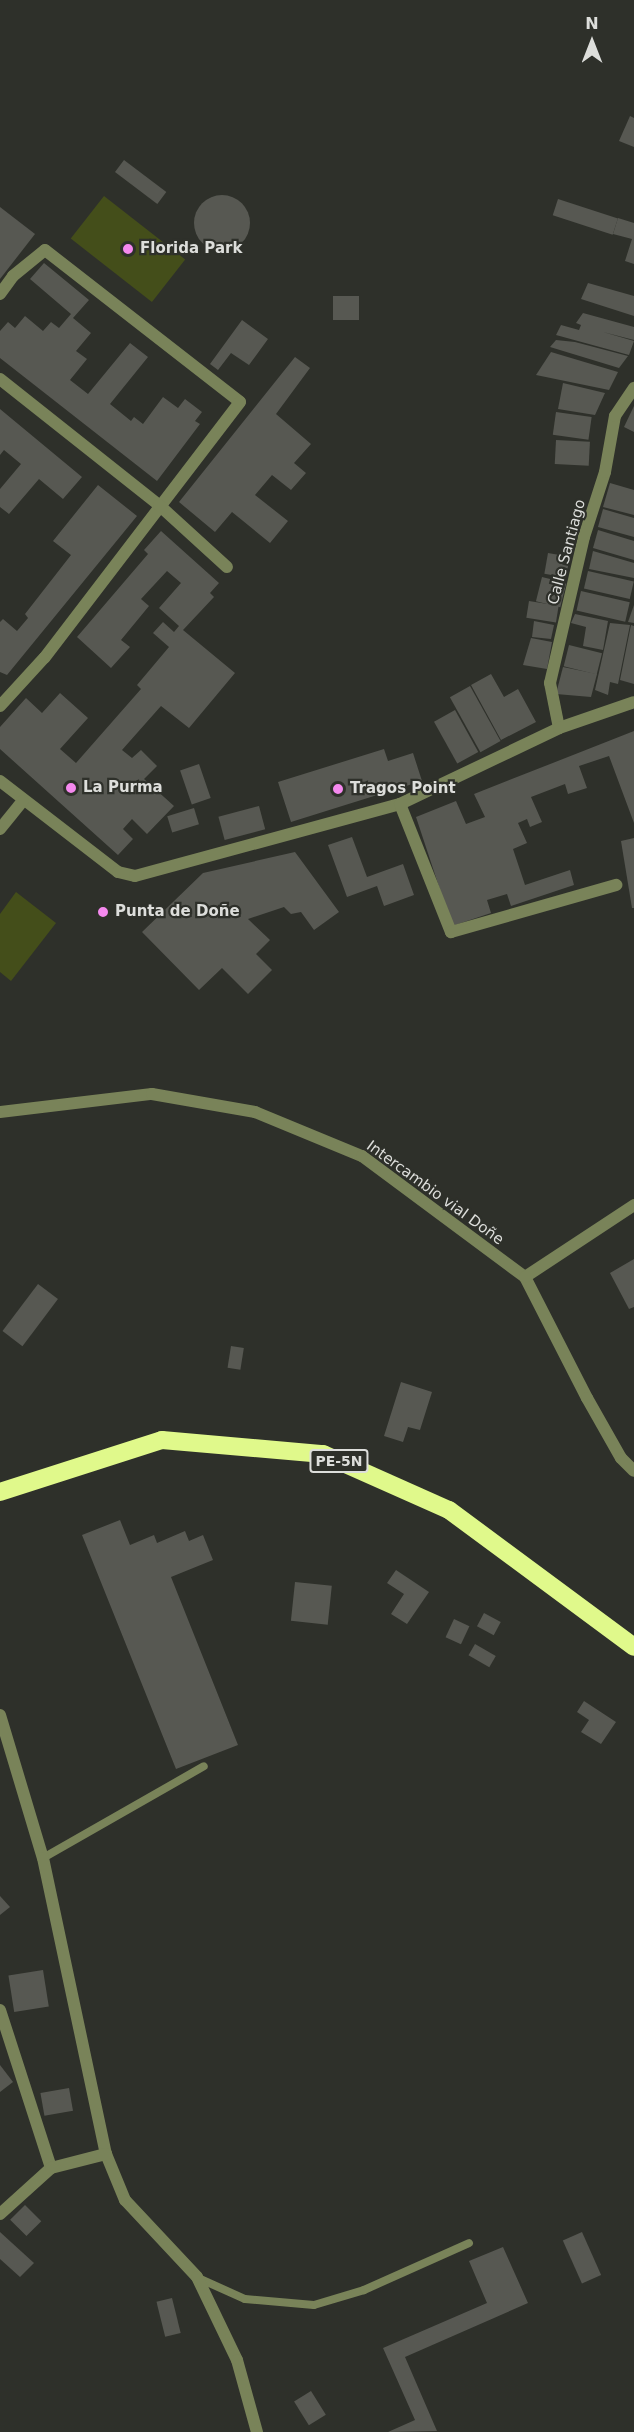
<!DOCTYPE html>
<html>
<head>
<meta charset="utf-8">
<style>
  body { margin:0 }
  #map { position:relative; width:634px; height:2432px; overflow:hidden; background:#2e302a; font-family:"DejaVu Sans",sans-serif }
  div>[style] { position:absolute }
  .green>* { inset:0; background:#444e1a; transform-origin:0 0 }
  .building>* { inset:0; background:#575852; transform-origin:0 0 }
  .round { border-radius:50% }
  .lane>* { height:8px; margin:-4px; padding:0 4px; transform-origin:4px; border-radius:4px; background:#798359 }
  .street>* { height:12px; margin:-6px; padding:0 6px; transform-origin:6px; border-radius:6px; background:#798359 }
  .highway>* { height:18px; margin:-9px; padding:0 9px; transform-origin:9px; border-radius:9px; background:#e0f98b }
  .dots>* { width:16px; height:16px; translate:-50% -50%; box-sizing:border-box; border:3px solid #2e302a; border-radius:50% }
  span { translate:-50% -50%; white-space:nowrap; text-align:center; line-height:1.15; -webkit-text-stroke:4.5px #2e302a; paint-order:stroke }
  .shield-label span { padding:2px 4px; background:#2e302a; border:2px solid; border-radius:4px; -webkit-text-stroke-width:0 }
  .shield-label { font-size:14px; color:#dddedb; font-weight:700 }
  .poi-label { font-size:15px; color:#dddedb; font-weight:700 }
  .left { translate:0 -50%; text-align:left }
  .street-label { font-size:15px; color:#dddedb }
  .north { position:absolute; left:562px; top:12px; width:60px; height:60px; -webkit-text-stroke:4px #2e302a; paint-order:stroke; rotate:0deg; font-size:16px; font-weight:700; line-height:24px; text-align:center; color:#dddedb }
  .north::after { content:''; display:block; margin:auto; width:21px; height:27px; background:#dddedb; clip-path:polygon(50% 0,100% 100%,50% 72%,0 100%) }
</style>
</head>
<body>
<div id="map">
  <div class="green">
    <div style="left:104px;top:196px;width:103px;height:54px;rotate:38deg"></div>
    <div style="clip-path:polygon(16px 892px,56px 923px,11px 981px,0 972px,0 914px)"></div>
  </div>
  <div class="building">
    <div style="clip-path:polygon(630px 116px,634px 118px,634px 147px,619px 141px)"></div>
    <div style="left:124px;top:160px;width:53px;height:15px;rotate:37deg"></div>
    <div class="round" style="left:194px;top:195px;width:56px;height:56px"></div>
    <div style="left:558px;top:199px;width:63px;height:17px;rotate:18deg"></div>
    <div style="clip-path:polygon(0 207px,35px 234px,0 279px)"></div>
    <div style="clip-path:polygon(618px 218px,634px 223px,634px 264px,625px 261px,632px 239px,613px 234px)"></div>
    <div style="clip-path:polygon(44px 263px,89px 300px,73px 318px,91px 333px,76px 351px,87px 359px,70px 380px,88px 394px,130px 343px,148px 357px,110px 404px,131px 421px,134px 417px,143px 424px,163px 397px,178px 408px,185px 399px,202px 412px,195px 421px,200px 424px,157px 481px,0 358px,0 331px,8px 322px,15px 328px,25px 316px,43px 331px,51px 322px,59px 328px,71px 314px,30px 279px)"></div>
    <div style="clip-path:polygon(588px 283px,634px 296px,634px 316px,581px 299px)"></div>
    <div style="left:333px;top:296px;width:26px;height:24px"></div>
    <div style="clip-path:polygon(583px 313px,634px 327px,634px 340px,603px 332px,634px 341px,629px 355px,556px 335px,561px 325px,579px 330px,581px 325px,576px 323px)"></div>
    <div style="clip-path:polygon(242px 320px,268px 339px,249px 365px,231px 353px,218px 370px,210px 364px)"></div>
    <div style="clip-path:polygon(556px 340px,575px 342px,628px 356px,619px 368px,550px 347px)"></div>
    <div style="clip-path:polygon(551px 352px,618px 372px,609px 390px,536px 375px)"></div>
    <div style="clip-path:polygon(295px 357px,310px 368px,276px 414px,311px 444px,294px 463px,306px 473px,291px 490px,272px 475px,255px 495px,288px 521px,270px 543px,232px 512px,215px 532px,179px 502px)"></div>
    <div style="clip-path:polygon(563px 383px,605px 393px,595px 415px,558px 409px)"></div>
    <div style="clip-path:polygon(634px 406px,634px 432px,624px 427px)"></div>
    <div style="clip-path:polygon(0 409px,82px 477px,63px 499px,39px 479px,9px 514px,0 507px,0 489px,21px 464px,4px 450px,0 455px)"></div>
    <div style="left:556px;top:412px;width:36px;height:23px;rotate:8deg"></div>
    <div style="left:556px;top:440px;width:34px;height:24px;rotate:3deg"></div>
    <div style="clip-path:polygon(610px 483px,634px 490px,634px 515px,603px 507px)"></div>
    <div style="clip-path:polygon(98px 485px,137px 516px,7px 675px,0 672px,0 622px,3px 619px,17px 631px,28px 618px,25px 614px,71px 555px,53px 541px)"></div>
    <div style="clip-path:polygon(603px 509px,634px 518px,634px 537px,598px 527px)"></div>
    <div style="clip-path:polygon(598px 530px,634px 541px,634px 560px,593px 548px)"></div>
    <div style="clip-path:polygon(161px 531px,219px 583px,210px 593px,214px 597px,183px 630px,235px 673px,189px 728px,161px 706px,122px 750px,132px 758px,141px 750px,157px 766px,144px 779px,174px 806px,147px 834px,132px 819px,123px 829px,133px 839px,118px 855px,0 749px,0 727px,26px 698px,42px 713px,60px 693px,88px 718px,60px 749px,76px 763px,141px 689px,137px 685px,169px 647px,153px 633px,163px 622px,174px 632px,179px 626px,159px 608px,181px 583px,167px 571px,141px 599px,149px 606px,121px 640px,130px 647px,111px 668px,77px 637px,148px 554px,144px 550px)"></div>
    <div style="clip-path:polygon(593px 551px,634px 563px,634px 578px,589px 569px)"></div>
    <div style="left:548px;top:553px;width:22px;height:21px;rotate:10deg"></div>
    <div style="left:588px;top:571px;width:47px;height:18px;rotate:13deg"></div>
    <div style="left:542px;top:577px;width:25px;height:25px;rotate:14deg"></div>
    <div style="left:581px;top:591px;width:50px;height:20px;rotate:13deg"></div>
    <div style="left:529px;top:601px;width:30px;height:17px;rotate:9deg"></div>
    <div style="clip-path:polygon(634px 605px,634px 623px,628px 622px)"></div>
    <div style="clip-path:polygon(575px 614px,608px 621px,603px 650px,583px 646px,586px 627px,571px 623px)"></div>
    <div style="clip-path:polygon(534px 621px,554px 625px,551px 639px,532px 637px)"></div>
    <div style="clip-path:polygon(610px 623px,630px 625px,618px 684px,610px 682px,608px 695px,595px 690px)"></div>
    <div style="clip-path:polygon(631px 625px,634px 626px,634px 684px,620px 680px)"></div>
    <div style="clip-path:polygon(531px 638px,552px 642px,547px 669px,523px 665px)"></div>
    <div style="left:569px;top:645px;width:34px;height:22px;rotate:14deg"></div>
    <div style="clip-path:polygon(563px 667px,597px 674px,591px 697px,556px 694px)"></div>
    <div style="clip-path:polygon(491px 674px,504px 697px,518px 689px,536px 722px,501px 740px,471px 685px)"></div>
    <div style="left:470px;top:686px;width:63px;height:23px;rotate:61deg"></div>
    <div style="left:455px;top:710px;width:48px;height:24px;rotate:61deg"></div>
    <div style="clip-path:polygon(634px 731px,634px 823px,609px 756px,579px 766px,587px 788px,568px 794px,565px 784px,531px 797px,542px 822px,530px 827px,527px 819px,518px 823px,527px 843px,513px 849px,525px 885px,570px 870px,574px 885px,511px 906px,507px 894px,487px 900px,491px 913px,452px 926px,416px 817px,456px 801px,466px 824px,485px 817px,474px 794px)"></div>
    <div style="clip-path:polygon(384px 749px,388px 761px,413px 753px,422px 781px,291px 822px,278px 782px)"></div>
    <div style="left:199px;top:764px;width:36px;height:20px;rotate:71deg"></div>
    <div style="left:259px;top:806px;width:24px;height:42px;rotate:75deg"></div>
    <div style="left:194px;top:808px;width:17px;height:28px;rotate:73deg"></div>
    <div style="clip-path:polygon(352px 837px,367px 877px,403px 864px,414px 895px,384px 906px,377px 886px,347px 897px,328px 845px)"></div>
    <div style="clip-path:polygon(634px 838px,634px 908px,632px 908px,621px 841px)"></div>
    <div style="clip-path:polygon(295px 852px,339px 912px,314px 930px,301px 912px,291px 914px,284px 907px,248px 919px,270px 940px,256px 954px,272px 970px,248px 994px,222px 968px,199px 990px,142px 932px,203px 873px)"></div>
    <div style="clip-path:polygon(634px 1259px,634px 1307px,629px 1309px,610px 1273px)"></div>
    <div style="left:38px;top:1284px;width:25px;height:59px;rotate:37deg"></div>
    <div style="left:231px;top:1346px;width:13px;height:22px;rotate:9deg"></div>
    <div style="clip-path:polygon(401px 1382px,432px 1392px,420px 1430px,408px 1427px,403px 1442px,384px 1436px)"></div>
    <div style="clip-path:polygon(120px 1520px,130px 1545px,154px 1535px,157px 1543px,185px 1531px,189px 1541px,203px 1535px,213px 1560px,171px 1577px,238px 1745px,176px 1769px,82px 1535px)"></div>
    <div style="clip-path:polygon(396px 1570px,429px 1592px,407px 1624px,391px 1614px,404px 1594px,387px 1583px)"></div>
    <div style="left:295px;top:1582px;width:37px;height:39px;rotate:6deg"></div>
    <div style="left:484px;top:1613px;width:19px;height:15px;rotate:28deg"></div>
    <div style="left:454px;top:1619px;width:17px;height:20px;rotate:25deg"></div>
    <div style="left:475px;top:1644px;width:24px;height:13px;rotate:30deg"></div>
    <div style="clip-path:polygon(584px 1701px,616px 1722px,601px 1744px,581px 1732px,589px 1720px,577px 1712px)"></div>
    <div style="clip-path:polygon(0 1896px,10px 1907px,0 1915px)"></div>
    <div style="left:43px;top:1970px;width:37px;height:35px;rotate:81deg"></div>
    <div style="clip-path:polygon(0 2065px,13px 2082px,0 2092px)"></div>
    <div style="left:69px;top:2088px;width:23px;height:29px;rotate:80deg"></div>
    <div style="left:25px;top:2205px;width:23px;height:21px;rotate:45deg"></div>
    <div style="clip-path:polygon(0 2232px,34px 2263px,20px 2277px,0 2259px)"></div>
    <div style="left:582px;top:2232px;width:47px;height:21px;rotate:66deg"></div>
    <div style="clip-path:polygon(503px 2247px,528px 2303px,405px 2357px,437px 2431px,388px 2432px,415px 2420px,383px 2348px,487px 2303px,469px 2261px)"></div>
    <div style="left:172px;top:2298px;width:36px;height:16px;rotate:76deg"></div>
    <div style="left:311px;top:2391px;width:28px;height:20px;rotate:58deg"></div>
  </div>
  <div class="lane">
    <div style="left:43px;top:1858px;width:185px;rotate:-29.7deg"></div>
    <div style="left:198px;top:2278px;width:51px;rotate:24.1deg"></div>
    <div style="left:245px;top:2299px;width:69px;rotate:5deg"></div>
    <div style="left:314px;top:2305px;width:52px;rotate:-16.7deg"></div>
    <div style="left:364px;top:2290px;width:115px;rotate:-24.1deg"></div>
  </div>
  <div class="street">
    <div style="left:0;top:294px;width:22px;rotate:-54deg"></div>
    <div style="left:13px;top:276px;width:41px;rotate:-39.1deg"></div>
    <div style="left:45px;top:250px;width:247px;rotate:37.9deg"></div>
    <div style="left:240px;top:402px;width:322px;rotate:127.4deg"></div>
    <div style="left:44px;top:658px;width:65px;rotate:132.5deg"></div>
    <div style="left:0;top:379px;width:203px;rotate:38.4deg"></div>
    <div style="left:159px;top:505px;width:92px;rotate:42.4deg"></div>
    <div style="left:559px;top:728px;width:46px;rotate:-101.3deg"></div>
    <div style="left:550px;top:683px;width:150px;rotate:-76.9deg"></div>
    <div style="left:584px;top:537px;width:68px;rotate:-72.1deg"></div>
    <div style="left:605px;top:472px;width:57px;rotate:-79.9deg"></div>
    <div style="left:615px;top:416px;width:34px;rotate:-56deg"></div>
    <div style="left:0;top:781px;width:149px;rotate:37.6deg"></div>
    <div style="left:118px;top:872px;width:17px;rotate:13deg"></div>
    <div style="left:135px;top:876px;width:275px;rotate:-15.2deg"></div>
    <div style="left:400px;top:804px;width:176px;rotate:-25.5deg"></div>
    <div style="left:559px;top:728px;width:79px;rotate:-19.1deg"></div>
    <div style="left:400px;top:804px;width:138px;rotate:68.3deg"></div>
    <div style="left:451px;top:932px;width:172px;rotate:-15.9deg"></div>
    <div style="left:0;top:829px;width:36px;rotate:-51deg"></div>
    <div style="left:0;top:1112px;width:153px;rotate:-6.8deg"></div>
    <div style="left:152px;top:1094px;width:105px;rotate:9.9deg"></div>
    <div style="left:255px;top:1112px;width:116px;rotate:22.4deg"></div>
    <div style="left:362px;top:1156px;width:203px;rotate:36.6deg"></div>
    <div style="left:525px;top:1277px;width:136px;rotate:62.9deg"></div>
    <div style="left:587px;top:1398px;width:69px;rotate:60.5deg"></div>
    <div style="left:621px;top:1458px;width:18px;rotate:45deg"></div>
    <div style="left:525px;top:1277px;width:131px;rotate:-33.4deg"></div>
    <div style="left:0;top:1715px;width:149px;rotate:73.3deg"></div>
    <div style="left:43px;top:1858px;width:303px;rotate:78deg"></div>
    <div style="left:106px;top:2154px;width:50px;rotate:67.6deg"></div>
    <div style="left:125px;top:2200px;width:105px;rotate:46.9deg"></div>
    <div style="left:197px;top:2277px;width:92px;rotate:64.3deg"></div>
    <div style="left:237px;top:2360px;width:75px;rotate:74.5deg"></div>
    <div style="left:0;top:2010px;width:166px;rotate:72.1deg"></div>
    <div style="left:0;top:2214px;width:69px;rotate:-42deg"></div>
    <div style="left:51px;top:2168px;width:57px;rotate:-14.3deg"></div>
  </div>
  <div class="highway">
    <div style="left:0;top:1492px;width:170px;rotate:-17.8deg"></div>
    <div style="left:162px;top:1440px;width:162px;rotate:5deg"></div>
    <div style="left:323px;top:1454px;width:138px;rotate:24deg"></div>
    <div style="left:449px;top:1510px;width:230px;rotate:36.5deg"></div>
  </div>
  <div class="dots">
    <div style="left:128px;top:249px;background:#f589ee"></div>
    <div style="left:71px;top:788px;background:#f589ee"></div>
    <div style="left:338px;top:789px;background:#f589ee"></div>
    <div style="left:103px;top:912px;background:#f589ee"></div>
  </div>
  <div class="shield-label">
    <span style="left:339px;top:1461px">PE-5N</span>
  </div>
  <div class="poi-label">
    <span class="left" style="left:140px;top:249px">Florida Park</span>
    <span class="left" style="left:83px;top:788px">La Purma</span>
    <span class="left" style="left:350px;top:789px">Tragos Point</span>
    <span class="left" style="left:115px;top:912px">Punta de Doñe</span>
  </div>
  <div class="street-label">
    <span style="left:567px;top:552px;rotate:-75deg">Calle Santiago</span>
    <span style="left:435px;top:1193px;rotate:36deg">Intercambio vial Doñe</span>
  </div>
  <div class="north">N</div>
</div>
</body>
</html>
